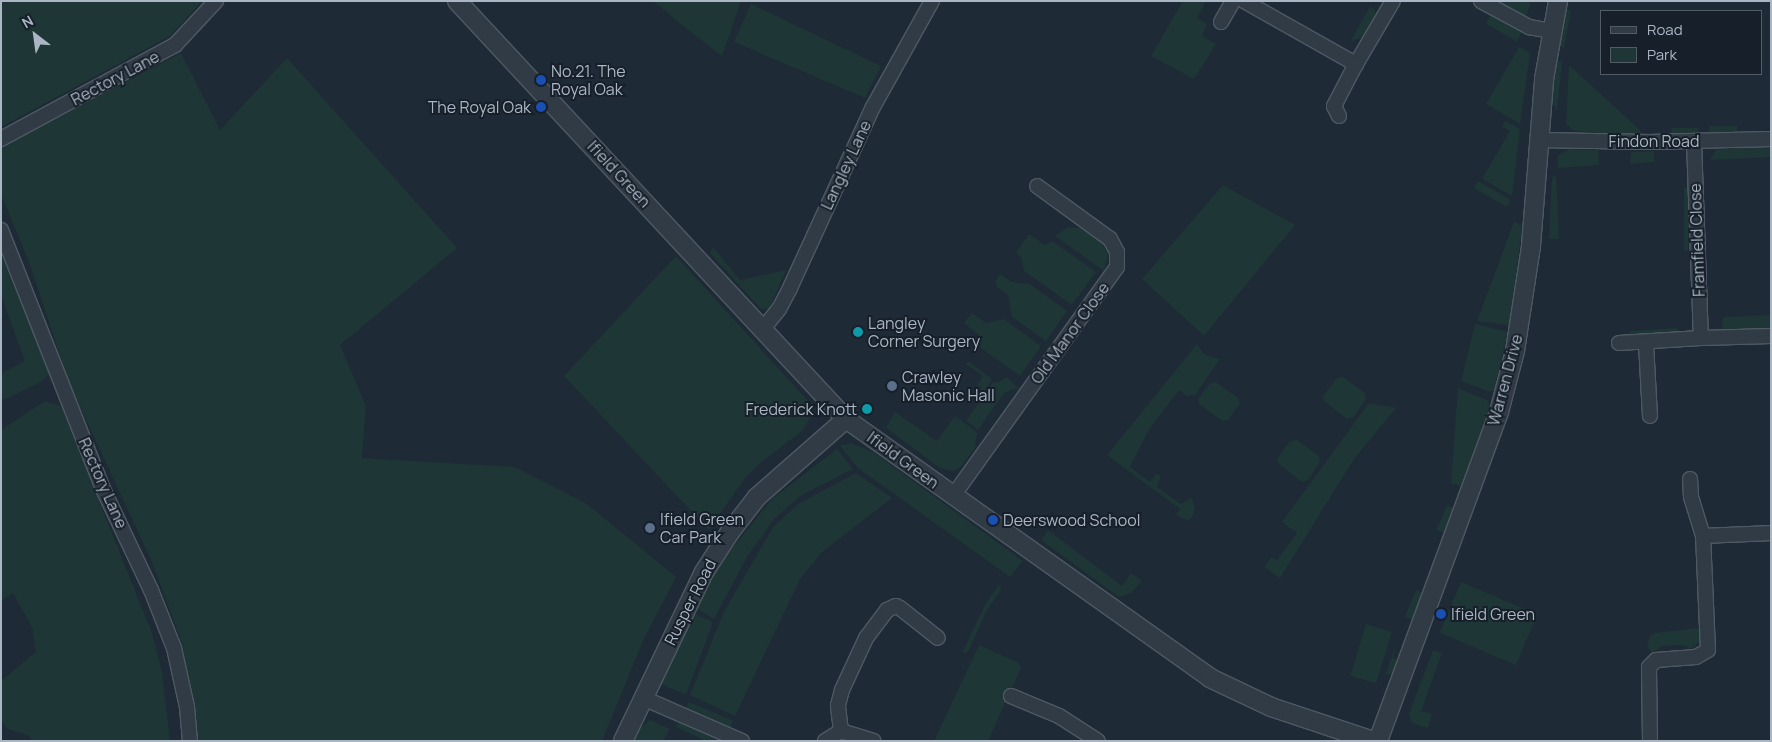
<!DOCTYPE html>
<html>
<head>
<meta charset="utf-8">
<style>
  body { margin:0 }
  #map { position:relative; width:1772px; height:742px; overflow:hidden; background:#1e2a35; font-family:Manrope,sans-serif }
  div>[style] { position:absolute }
  .green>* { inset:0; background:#1f3636; transform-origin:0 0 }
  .roads { filter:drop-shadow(1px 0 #4e5964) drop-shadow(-1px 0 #4e5964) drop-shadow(0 1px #4e5964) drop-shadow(0 -1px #4e5964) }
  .minor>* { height:14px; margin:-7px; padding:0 7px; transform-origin:7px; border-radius:7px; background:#313b46 }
  .tertiary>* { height:18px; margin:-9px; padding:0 9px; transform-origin:9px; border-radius:9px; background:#313b46 }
  .dots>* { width:14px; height:14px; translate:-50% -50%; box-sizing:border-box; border:2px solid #17202a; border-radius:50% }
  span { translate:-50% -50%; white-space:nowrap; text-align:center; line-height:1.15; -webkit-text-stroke:4px #17202a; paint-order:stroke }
  .poi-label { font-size:16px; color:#aab6c3 }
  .left { translate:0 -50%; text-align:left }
  .right { translate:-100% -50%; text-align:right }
  .street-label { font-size:16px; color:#aab6c3 }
  .frame { position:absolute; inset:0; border:2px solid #aab6c3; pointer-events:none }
  .legend { position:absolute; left:1600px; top:10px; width:162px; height:65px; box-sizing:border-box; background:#17202a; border:1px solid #525c67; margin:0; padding:6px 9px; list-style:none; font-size:15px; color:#aab6c3 }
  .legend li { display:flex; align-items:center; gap:10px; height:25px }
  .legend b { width:25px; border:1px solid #525c67 }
  .north { position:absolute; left:10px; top:10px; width:50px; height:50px; -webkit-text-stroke:4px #17202a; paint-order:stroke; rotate:330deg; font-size:14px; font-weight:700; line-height:20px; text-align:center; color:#aab6c3 }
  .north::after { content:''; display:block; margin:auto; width:18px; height:22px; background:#aab6c3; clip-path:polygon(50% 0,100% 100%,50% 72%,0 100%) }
</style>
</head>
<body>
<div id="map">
  <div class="green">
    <div style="clip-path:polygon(1px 1px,202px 1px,170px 36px,1px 127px)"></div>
    <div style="clip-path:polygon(653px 1px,741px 1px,722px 56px,687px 29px)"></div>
    <div style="clip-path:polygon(1183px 1px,1206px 1px,1197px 18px,1207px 24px,1202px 36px,1216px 44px,1194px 79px,1151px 56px)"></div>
    <div style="clip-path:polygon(1495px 1px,1529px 1px,1531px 2px,1527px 15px,1523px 15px)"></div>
    <div style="clip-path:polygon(751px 4px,881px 66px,865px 98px,734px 42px)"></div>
    <div style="clip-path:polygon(1370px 6px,1375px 10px,1375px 16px,1362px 37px,1350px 42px)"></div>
    <div style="clip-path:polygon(1564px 9px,1571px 10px,1564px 48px,1558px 45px)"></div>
    <div style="left:1491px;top:14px;width:36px;height:11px;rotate:30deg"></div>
    <div style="clip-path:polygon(1519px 47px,1530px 53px,1520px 124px,1486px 104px)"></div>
    <div style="clip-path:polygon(181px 53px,220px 130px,287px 58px,457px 248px,340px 345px,366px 406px,362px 458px,515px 467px,587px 504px,676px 577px,643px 641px,602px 741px,199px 741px,182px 643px,152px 562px,70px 385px,29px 262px,1px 194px,1px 148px)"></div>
    <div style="clip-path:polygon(1562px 61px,1557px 112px,1551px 98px,1556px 62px)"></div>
    <div style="clip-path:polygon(1569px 65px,1640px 130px,1641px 136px,1585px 132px,1573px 130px,1566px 124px)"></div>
    <div style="clip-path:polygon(1505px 121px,1520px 129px,1512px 196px,1482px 179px,1510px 131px,1502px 127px)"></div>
    <div style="left:1737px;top:126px;width:6px;height:28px;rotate:90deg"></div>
    <div style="clip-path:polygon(1671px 128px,1698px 128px,1698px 133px,1672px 135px)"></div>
    <div style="clip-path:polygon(1771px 143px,1771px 157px,1710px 160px,1716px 150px)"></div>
    <div style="clip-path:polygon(1569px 149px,1598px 150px,1599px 165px,1558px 168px,1558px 155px)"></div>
    <div style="clip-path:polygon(1631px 152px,1653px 151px,1655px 162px,1630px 164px)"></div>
    <div style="clip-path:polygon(1556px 174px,1559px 239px,1549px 239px,1552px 178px)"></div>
    <div style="left:1478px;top:181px;width:38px;height:8px;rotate:30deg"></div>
    <div style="clip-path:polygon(1223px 185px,1295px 225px,1204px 336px,1142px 279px)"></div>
    <div style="left:1684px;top:188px;width:4px;height:63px"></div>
    <div style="clip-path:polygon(1514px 222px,1521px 225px,1522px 230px,1509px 325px,1477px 321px)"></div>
    <div style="clip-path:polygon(1068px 227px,1081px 228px,1102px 243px,1108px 255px,1104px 271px,1055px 236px)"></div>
    <div style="clip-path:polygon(1029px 234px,1045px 245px,1052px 241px,1096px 272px,1072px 305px,1024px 271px,1021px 257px,1016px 253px)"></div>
    <div style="clip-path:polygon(713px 247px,740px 280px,786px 270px,769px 309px,761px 309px,710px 253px)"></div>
    <div style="clip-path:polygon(1px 254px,50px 373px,41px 382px,1px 401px,1px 373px,25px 361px,1px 296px)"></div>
    <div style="clip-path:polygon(676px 256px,809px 402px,813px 413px,803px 430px,759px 464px,745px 478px,709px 530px,564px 376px)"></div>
    <div style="clip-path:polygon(1000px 274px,1012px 282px,1030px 284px,1067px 311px,1046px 341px,1012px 317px,1008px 295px,997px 287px,995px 281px)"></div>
    <div style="clip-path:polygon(972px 313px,986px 323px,1004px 319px,1041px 346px,1020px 376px,981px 348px,979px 335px,964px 323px)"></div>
    <div style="clip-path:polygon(1771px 315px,1771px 329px,1722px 329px,1723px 317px)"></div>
    <div style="clip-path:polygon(1475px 324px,1508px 332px,1494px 390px,1490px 392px,1461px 381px)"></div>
    <div style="clip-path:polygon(1676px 328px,1680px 332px,1665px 336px,1630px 334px,1629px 331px)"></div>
    <div style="clip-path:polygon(1197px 344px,1205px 355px,1220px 359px,1195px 395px,1187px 396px,1179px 390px,1150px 428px,1130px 467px,1150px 482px,1156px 474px,1161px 476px,1157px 487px,1181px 504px,1192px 498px,1195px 510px,1191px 519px,1186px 520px,1176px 515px,1180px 509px,1107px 455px)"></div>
    <div style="clip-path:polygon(968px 361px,992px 379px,983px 393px,977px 385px,983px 376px,966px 364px)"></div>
    <div style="clip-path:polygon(1007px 377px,1018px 388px,1004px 393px,978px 430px,966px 421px,994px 381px,997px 383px)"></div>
    <div style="clip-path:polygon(1343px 377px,1365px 393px,1366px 399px,1354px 417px,1347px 419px,1324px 401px,1323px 396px,1337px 378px)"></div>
    <div style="clip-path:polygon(1216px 382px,1238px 398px,1240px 403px,1228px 420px,1222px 421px,1199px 404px,1198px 399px,1210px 383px)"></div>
    <div style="clip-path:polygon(1458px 388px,1487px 400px,1490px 407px,1461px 486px,1451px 483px)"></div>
    <div style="clip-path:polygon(45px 401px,61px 406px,153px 636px,162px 672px,170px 741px,31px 741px,30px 736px,8px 729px,1px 721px,1px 681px,36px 652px,32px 627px,13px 593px,1px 601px,1px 430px)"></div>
    <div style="clip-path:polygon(1369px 403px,1396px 408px,1354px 459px,1280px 578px,1264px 567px,1271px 557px,1277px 560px,1297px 533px,1282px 522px)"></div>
    <div style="clip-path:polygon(895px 412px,937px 441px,955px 416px,977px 432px,975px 448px,960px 468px,951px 471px,940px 468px,886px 428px)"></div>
    <div style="clip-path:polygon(1297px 440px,1319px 456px,1320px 462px,1308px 480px,1302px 482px,1279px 464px,1277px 459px,1290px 441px)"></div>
    <div style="clip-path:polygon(851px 443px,873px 452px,1023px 561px,1010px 577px,858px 468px,840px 446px)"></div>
    <div style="clip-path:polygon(837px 449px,853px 469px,800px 496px,775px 518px,747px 557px,714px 619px,694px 607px,718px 566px,772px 499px)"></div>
    <div style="clip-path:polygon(856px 473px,892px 498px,822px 552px,800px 579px,735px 716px,690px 695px,724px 612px,773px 527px,798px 504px)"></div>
    <div style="left:1447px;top:505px;width:8px;height:27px;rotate:23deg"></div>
    <div style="clip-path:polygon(1048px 530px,1122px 586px,1131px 573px,1142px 581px,1131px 593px,1119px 597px,1041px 540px)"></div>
    <div style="left:1461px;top:582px;width:83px;height:55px;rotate:23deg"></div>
    <div style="clip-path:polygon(999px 584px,1001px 590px,987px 610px,968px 652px,962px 653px,985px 605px)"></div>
    <div style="left:1416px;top:590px;width:8px;height:29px;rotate:23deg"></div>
    <div style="clip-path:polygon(691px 612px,713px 622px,686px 695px,662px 684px,662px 676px)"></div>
    <div style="left:1366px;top:624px;width:27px;height:54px;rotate:17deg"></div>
    <div style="clip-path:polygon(1699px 628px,1700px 641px,1691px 649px,1684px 645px,1662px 646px,1653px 654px,1647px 647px,1649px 638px,1654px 633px)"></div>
    <div style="clip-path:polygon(1399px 637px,1393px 658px,1399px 661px,1395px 674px,1385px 675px)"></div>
    <div style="clip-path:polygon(979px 645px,1019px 663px,1021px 668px,988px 741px,934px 741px)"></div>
    <div style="clip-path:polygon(1433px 650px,1442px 653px,1421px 711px,1432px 714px,1428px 728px,1412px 723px,1409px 714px)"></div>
    <div style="left:689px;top:702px;width:48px;height:7px;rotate:23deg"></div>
    <div style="clip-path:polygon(650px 720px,670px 729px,663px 741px,633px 741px,640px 728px)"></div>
    <div style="clip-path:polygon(679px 722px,719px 741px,706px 741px,676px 727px)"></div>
  </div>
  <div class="roads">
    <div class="minor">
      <div style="left:1244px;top:1px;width:129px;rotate:29.4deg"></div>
      <div style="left:1356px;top:64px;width:73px;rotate:-59.6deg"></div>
      <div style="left:1481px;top:1px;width:55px;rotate:28.4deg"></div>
      <div style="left:1529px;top:27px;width:22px;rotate:10deg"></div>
      <div style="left:1221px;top:22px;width:24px;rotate:-60deg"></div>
      <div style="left:1339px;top:116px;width:11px;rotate:-117deg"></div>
      <div style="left:1334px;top:106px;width:47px;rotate:-62.4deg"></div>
      <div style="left:1px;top:139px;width:198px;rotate:-28.4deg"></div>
      <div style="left:175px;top:45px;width:60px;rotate:-47deg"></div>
      <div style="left:1538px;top:140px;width:111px;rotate:1deg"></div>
      <div style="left:1649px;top:142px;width:122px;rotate:-1.4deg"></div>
      <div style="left:1694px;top:141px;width:197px;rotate:88deg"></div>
      <div style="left:1701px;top:338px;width:70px;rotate:-1.6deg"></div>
      <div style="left:1px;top:230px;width:278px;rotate:68.5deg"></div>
      <div style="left:103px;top:489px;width:112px;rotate:64.6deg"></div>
      <div style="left:151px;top:590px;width:62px;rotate:68.4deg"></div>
      <div style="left:174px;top:648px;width:60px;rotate:77.6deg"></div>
      <div style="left:187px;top:707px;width:34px;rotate:85deg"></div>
      <div style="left:762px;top:330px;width:27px;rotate:-51deg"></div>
      <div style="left:779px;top:309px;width:24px;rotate:-62deg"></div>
      <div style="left:790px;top:288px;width:199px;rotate:-65.4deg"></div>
      <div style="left:873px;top:107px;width:121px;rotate:-60.9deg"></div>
      <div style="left:1619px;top:343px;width:82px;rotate:-3.5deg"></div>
      <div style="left:1646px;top:343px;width:73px;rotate:86.9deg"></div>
      <div style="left:953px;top:496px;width:282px;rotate:-54.4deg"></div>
      <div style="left:1117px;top:267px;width:15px;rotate:-90deg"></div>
      <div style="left:1117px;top:252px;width:15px;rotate:-118deg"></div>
      <div style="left:1110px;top:239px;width:90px;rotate:-144deg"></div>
      <div style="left:1703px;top:536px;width:68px;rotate:-2.5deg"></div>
      <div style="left:1011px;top:696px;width:52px;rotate:22.6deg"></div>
      <div style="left:1059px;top:716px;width:46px;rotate:32.7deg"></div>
      <div style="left:643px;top:698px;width:108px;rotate:23.5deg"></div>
      <div style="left:841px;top:731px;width:26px;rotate:-97deg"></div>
      <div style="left:838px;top:705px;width:16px;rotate:-75deg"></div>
      <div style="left:842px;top:690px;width:57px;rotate:-65.2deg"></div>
      <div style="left:866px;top:638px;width:35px;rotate:-53deg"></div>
      <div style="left:887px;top:610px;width:10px;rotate:-24deg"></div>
      <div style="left:896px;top:606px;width:4px;rotate:27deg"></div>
      <div style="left:900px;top:608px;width:48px;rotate:38.3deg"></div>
      <div style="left:825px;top:741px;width:19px;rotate:-32deg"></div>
      <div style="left:841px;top:731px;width:34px;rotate:17deg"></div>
      <div style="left:1650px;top:741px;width:74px;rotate:-90.8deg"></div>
      <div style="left:1649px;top:667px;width:10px;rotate:-45deg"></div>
      <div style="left:1656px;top:660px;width:40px;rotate:-4.3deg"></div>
      <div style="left:1696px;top:657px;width:14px;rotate:-30deg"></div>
      <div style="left:1708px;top:650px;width:114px;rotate:-92.5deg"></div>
      <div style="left:1703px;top:536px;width:41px;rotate:-107.1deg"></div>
      <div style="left:1691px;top:497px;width:18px;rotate:-93deg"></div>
    </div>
    <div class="tertiary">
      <div style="left:457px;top:1px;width:571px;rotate:47.06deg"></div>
      <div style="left:846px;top:419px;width:447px;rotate:35.4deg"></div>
      <div style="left:1210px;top:678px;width:68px;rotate:25.4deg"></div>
      <div style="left:1271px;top:707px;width:108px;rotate:18.4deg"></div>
      <div style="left:623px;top:741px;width:187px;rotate:-64.4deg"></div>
      <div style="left:704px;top:572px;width:48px;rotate:-57deg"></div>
      <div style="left:730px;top:532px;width:44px;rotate:-52.4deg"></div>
      <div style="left:757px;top:497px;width:118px;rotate:-41.2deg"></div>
      <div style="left:1378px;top:741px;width:351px;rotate:-69.8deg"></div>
      <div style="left:1499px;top:412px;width:63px;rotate:-75.3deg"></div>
      <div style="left:1515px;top:351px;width:106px;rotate:-81.3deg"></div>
      <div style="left:1531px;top:246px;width:168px;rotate:-85.5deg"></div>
      <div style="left:1544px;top:79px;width:79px;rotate:-79.8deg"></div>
    </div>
  </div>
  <div class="dots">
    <div style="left:541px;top:80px;background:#1a4fb4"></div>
    <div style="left:541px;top:107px;background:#1a4fb4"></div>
    <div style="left:858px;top:332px;background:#0f9aa8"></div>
    <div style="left:892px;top:386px;background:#5c6f8a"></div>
    <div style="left:867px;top:409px;background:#0f9aa8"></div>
    <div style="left:993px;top:520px;background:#1a4fb4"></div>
    <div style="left:650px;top:528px;background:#5c6f8a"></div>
    <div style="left:1441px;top:614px;background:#1a4fb4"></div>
  </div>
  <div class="poi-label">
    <span class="left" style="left:551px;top:80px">No.21. The<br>Royal Oak</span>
    <span class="right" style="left:531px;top:107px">The Royal Oak</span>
    <span class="left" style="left:868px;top:332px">Langley<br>Corner Surgery</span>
    <span class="left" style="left:902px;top:386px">Crawley<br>Masonic Hall</span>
    <span class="right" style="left:857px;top:409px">Frederick Knott</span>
    <span class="left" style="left:660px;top:528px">Ifield Green<br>Car Park</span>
    <span class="left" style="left:1003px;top:520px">Deerswood School</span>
    <span class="left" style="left:1451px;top:614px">Ifield Green</span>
  </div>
  <div class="street-label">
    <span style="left:115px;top:78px;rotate:-28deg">Rectory Lane</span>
    <span style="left:1654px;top:141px">Findon Road</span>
    <span style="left:846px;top:165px;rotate:-65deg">Langley Lane</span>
    <span style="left:619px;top:174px;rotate:47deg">Ifield Green</span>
    <span style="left:1697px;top:240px;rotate:-92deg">Framfield Close</span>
    <span style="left:1070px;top:333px;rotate:-54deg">Old Manor Close</span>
    <span style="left:1505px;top:380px;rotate:-75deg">Warren Drive</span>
    <span style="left:903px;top:460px;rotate:36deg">Ifield Green</span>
    <span style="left:103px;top:483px;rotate:66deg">Rectory Lane</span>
    <span style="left:690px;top:602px;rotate:-63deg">Rusper Road</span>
  </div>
  <div class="frame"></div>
  <ul class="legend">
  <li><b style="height:6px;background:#313b46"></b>Road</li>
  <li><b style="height:14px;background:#1f3636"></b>Park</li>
  </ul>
  <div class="north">N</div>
</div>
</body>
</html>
